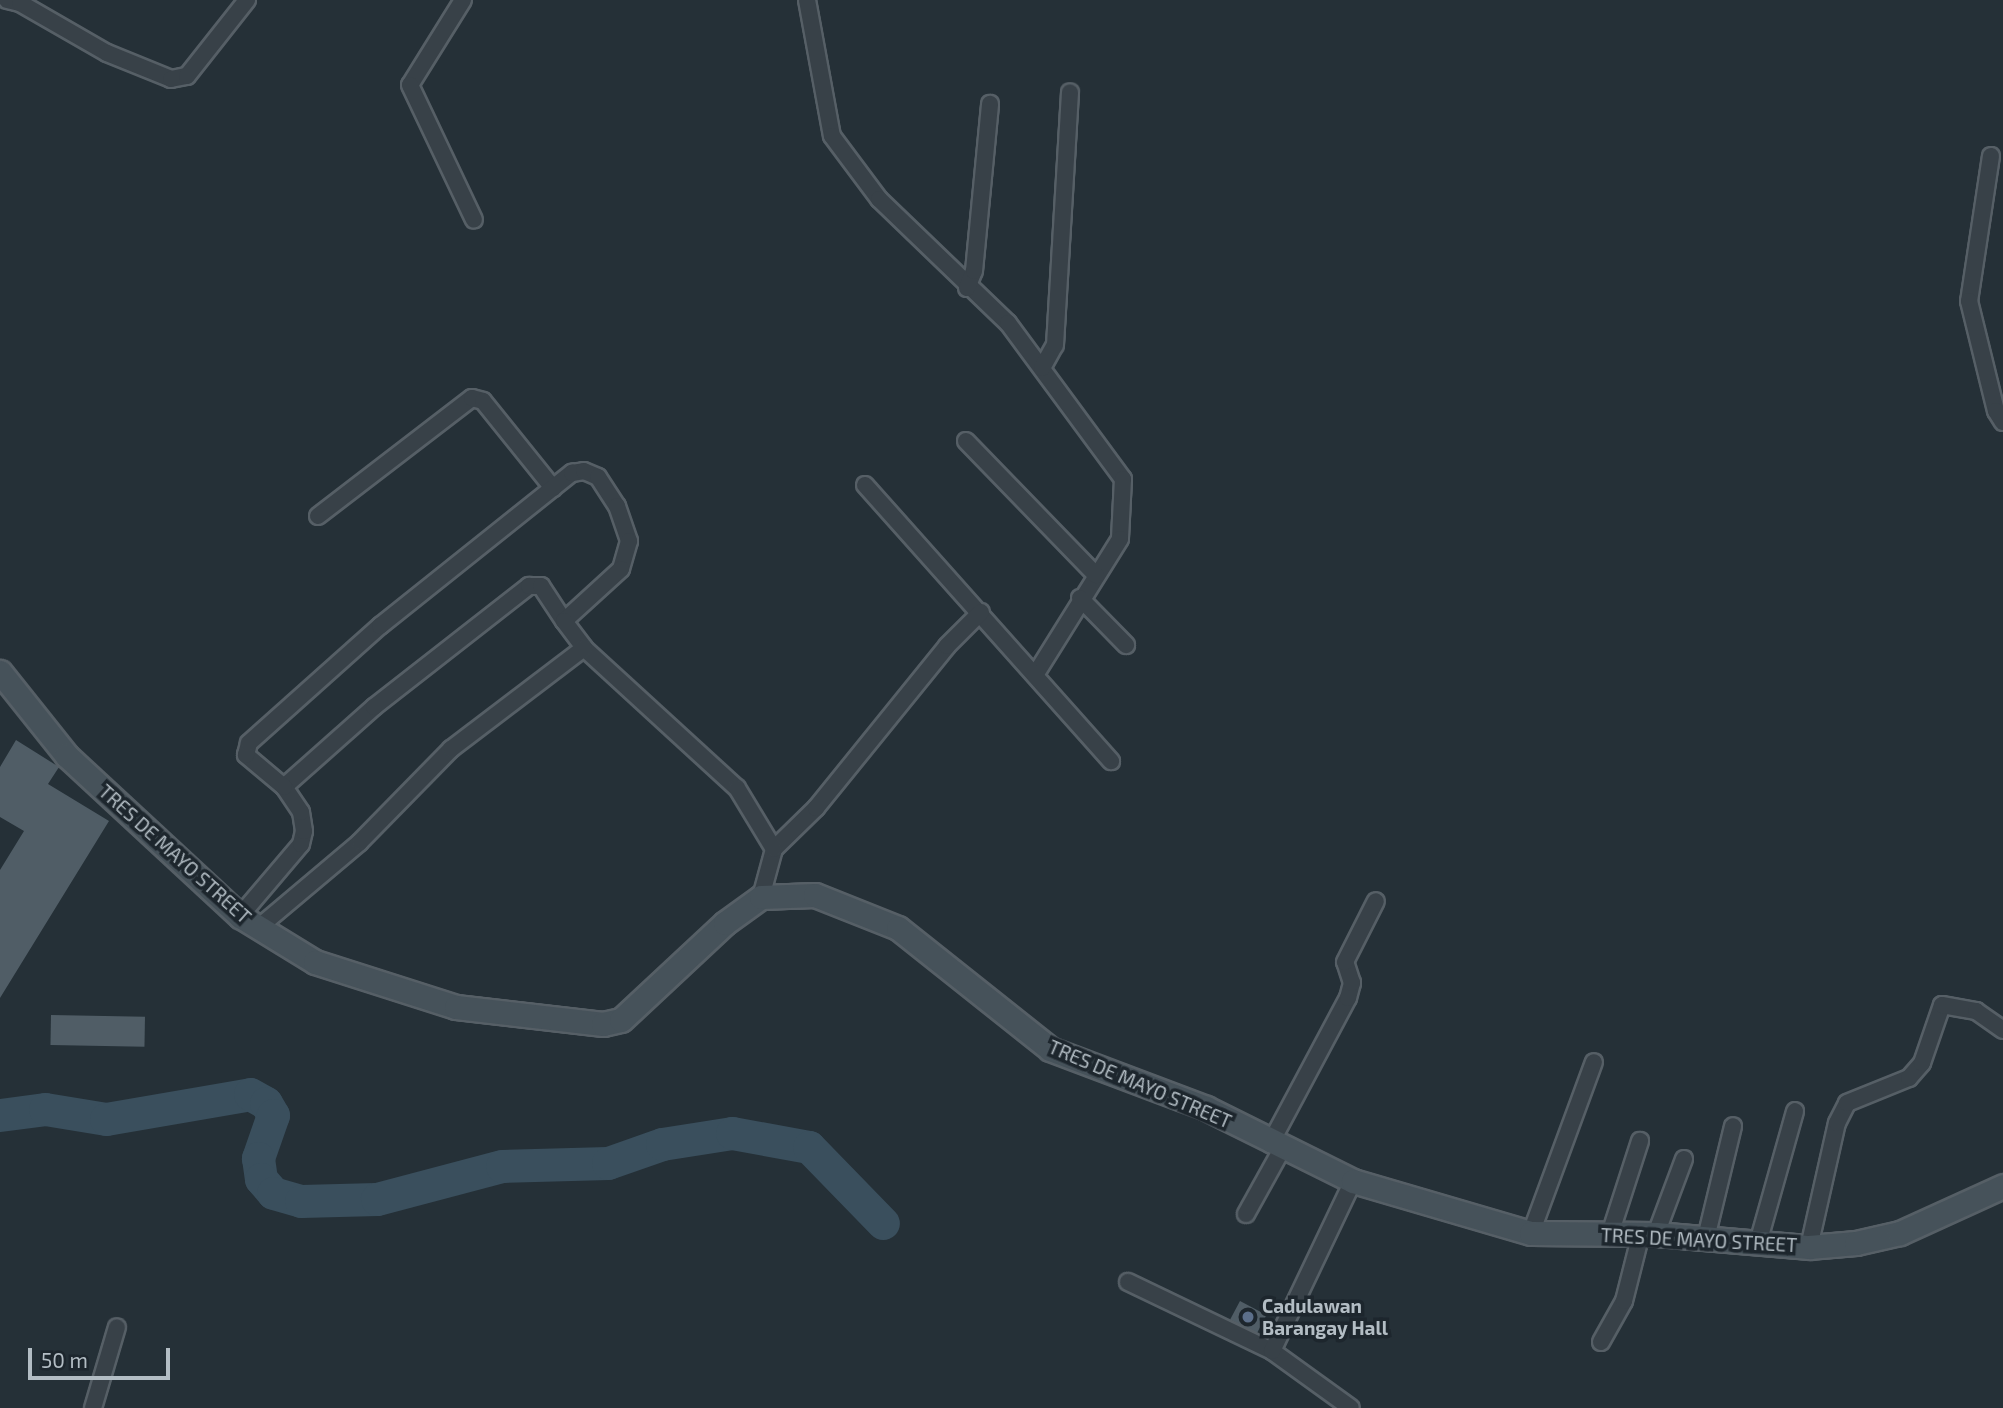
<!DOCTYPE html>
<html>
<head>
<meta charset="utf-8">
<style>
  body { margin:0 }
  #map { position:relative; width:2003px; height:1408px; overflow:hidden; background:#253037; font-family:"Exo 2",sans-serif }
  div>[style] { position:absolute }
  .river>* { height:33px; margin:-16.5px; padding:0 16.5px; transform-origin:16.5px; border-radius:16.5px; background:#3a4f5d }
  .building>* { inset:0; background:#505d66; transform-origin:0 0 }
  .roads { filter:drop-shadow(2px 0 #565f66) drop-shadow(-2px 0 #565f66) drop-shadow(0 2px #565f66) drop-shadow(0 -2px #565f66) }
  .street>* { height:16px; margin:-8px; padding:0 8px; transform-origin:8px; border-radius:8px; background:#384148 }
  .secondary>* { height:23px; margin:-11.5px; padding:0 11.5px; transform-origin:11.5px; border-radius:11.5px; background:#46525a }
  .dots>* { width:19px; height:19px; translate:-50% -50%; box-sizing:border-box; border:4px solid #1d262d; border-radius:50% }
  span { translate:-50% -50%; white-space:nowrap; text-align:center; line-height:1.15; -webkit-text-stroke:7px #1d262d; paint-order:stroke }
  .street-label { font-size:19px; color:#b3bdc4 }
  .poi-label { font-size:19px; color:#b3bdc4; font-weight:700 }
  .left { translate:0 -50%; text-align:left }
  .scale { position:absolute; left:28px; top:1348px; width:142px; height:32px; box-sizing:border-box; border:4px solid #b3bdc4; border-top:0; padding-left:9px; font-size:21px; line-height:24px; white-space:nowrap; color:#b3bdc4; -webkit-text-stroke:5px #1d262d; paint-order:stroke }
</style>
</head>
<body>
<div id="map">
  <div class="river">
    <div style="left:0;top:1115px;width:45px;rotate:-7.6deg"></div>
    <div style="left:45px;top:1109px;width:62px;rotate:9.3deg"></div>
    <div style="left:106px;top:1119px;width:146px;rotate:-9.8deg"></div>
    <div style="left:250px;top:1094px;width:18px;rotate:29deg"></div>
    <div style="left:266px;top:1103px;width:14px;rotate:60deg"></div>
    <div style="left:273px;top:1115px;width:46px;rotate:109.2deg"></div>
    <div style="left:258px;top:1158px;width:21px;rotate:82deg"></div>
    <div style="left:261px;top:1179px;width:18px;rotate:49deg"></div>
    <div style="left:273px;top:1193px;width:29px;rotate:16deg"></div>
    <div style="left:301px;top:1201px;width:76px;rotate:-1.5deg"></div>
    <div style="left:377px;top:1199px;width:129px;rotate:-14.8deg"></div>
    <div style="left:502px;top:1166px;width:106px;rotate:-1.6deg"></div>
    <div style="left:608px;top:1163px;width:57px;rotate:-19.4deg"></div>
    <div style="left:662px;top:1144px;width:71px;rotate:-8.9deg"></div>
    <div style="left:732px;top:1133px;width:78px;rotate:10.3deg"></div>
    <div style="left:809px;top:1147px;width:106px;rotate:45.8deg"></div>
  </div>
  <div class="building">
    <div style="clip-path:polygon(16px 740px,59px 767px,48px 784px,109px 821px,0 998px,0 870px,24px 831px,0 817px,0 767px)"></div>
    <div style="left:51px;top:1015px;width:94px;height:30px;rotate:1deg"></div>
    <div style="left:1240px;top:1301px;width:30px;height:21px;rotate:28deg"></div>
  </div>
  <div class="roads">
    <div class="street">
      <div style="left:7px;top:0;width:13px;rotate:13deg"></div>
      <div style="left:20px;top:3px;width:100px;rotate:29.9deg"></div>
      <div style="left:107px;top:53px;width:69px;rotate:22.1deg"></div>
      <div style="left:171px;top:79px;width:16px;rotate:-11deg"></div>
      <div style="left:187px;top:76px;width:97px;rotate:-51.7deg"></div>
      <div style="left:463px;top:0;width:100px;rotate:121.9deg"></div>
      <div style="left:410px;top:85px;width:149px;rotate:64.6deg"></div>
      <div style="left:807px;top:0;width:138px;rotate:79.6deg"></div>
      <div style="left:832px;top:136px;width:79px;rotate:53.3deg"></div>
      <div style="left:879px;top:199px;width:179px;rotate:43.9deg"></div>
      <div style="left:1008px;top:323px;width:194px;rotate:53.6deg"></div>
      <div style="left:1123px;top:479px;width:60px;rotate:92.9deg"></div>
      <div style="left:1120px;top:539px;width:160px;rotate:122deg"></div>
      <div style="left:1991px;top:156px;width:147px;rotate:98.6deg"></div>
      <div style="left:1969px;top:301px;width:113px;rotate:76.2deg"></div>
      <div style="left:1996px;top:411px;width:13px;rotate:58deg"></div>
      <div style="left:967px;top:288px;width:18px;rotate:-68deg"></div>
      <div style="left:974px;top:271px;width:168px;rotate:-84.5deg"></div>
      <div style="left:1042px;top:368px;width:26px;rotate:-61deg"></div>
      <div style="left:1055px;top:345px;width:253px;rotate:-86.6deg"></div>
      <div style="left:966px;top:441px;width:187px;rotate:45.9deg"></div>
      <div style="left:865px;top:485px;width:370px;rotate:48.3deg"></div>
      <div style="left:318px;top:516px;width:194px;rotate:-37.5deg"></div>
      <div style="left:472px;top:398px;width:11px;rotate:15deg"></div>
      <div style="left:483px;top:401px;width:112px;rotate:51.2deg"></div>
      <div style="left:1080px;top:598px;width:66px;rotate:45.6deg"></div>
      <div style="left:284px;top:787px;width:120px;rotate:-41.6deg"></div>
      <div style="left:374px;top:707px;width:197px;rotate:-38deg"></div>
      <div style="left:529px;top:586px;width:12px"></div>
      <div style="left:541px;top:586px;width:42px;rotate:56.7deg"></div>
      <div style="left:761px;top:897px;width:50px;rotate:-74.8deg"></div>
      <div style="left:774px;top:849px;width:59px;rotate:-44.3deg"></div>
      <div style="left:816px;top:808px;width:208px;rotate:-51deg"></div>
      <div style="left:947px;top:646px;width:48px;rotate:-45deg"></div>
      <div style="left:240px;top:916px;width:94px;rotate:-49.7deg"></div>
      <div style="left:301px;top:844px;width:13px;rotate:-77deg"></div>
      <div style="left:304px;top:831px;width:19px;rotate:-99deg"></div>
      <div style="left:301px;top:812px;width:30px;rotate:-124deg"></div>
      <div style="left:284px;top:787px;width:50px;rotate:-139.9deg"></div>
      <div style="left:246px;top:755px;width:12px;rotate:-76deg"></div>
      <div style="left:249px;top:743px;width:176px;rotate:-41.8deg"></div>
      <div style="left:380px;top:626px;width:246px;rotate:-38.6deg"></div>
      <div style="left:572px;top:473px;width:12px;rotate:-9deg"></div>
      <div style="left:584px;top:471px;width:15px;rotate:23deg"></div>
      <div style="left:598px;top:477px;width:35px;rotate:57deg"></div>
      <div style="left:617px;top:506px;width:37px;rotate:71deg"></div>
      <div style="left:629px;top:541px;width:29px;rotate:106deg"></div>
      <div style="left:621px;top:569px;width:77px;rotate:137.6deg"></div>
      <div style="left:564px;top:621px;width:34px;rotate:53deg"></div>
      <div style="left:584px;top:648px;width:207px;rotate:42.5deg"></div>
      <div style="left:737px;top:788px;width:71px;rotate:58.8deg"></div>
      <div style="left:258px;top:928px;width:133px;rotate:-40.1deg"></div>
      <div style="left:360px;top:842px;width:130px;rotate:-45.6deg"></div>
      <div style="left:451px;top:749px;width:167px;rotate:-37.2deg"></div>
      <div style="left:1270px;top:1144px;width:166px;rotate:-61.9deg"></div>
      <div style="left:1348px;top:998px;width:16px;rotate:-75deg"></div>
      <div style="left:1352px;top:983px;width:22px;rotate:-108deg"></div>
      <div style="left:1345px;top:962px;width:68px;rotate:-63.1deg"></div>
      <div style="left:1246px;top:1214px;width:74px;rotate:-61deg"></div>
      <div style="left:1531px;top:1233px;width:182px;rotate:-69.8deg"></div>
      <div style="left:1610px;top:1234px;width:98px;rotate:-72.1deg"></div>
      <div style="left:1656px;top:1234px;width:80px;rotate:-69.5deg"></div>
      <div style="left:1706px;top:1238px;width:115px;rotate:-76.4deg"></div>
      <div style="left:1758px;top:1243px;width:137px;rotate:-74.3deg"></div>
      <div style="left:1809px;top:1247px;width:127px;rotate:-77.3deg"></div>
      <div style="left:1837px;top:1123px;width:22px;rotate:-63deg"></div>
      <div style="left:1847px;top:1103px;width:67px;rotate:-22deg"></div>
      <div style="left:1909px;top:1078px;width:20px;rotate:-49deg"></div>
      <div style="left:1922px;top:1063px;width:61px;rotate:-71deg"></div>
      <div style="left:1942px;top:1005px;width:35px;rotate:10deg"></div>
      <div style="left:1976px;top:1011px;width:33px;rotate:35deg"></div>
      <div style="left:1128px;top:1282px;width:160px;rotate:25.6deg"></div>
      <div style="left:1272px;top:1351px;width:97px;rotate:35.8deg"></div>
      <div style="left:1601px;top:1342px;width:47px;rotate:-60.7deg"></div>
      <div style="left:1624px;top:1301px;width:69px;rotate:-75.8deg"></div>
      <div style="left:1272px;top:1351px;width:188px;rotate:-64.5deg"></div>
      <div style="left:93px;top:1408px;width:84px;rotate:-73.5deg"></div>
    </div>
    <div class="secondary">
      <div style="left:0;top:672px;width:107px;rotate:51.4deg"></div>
      <div style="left:67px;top:756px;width:236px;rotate:42.8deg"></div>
      <div style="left:240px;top:916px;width:88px;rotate:31.5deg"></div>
      <div style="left:315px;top:962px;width:148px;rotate:17.7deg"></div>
      <div style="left:456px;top:1007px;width:148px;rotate:6.6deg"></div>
      <div style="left:603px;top:1024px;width:18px;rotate:-13deg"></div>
      <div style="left:621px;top:1020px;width:142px;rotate:-43deg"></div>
      <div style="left:725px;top:923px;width:44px;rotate:-35.8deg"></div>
      <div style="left:761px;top:897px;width:54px;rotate:-2.1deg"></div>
      <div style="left:815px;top:895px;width:89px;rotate:21.7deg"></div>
      <div style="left:898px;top:928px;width:194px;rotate:38.5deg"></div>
      <div style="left:1050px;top:1049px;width:167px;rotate:20.7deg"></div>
      <div style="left:1206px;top:1108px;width:164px;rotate:26.4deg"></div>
      <div style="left:1353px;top:1181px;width:185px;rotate:16.3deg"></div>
      <div style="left:1531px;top:1233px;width:125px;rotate:0.5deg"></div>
      <div style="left:1656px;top:1234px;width:154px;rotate:4.9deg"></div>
      <div style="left:1809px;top:1247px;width:47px;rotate:-4.9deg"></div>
      <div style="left:1856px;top:1243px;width:45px;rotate:-12.8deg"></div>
      <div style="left:1900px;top:1233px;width:113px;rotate:-24.5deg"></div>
    </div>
  </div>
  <div class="dots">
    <div style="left:1248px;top:1317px;background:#5c6f8a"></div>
  </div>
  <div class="street-label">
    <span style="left:175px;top:854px;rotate:42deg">TRES DE MAYO STREET</span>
    <span style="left:1140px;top:1084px;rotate:23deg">TRES DE MAYO STREET</span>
    <span style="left:1699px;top:1240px;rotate:3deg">TRES DE MAYO STREET</span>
  </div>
  <div class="poi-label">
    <span class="left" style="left:1262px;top:1317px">Cadulawan<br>Barangay Hall</span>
  </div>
  <div class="scale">50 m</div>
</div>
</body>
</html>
